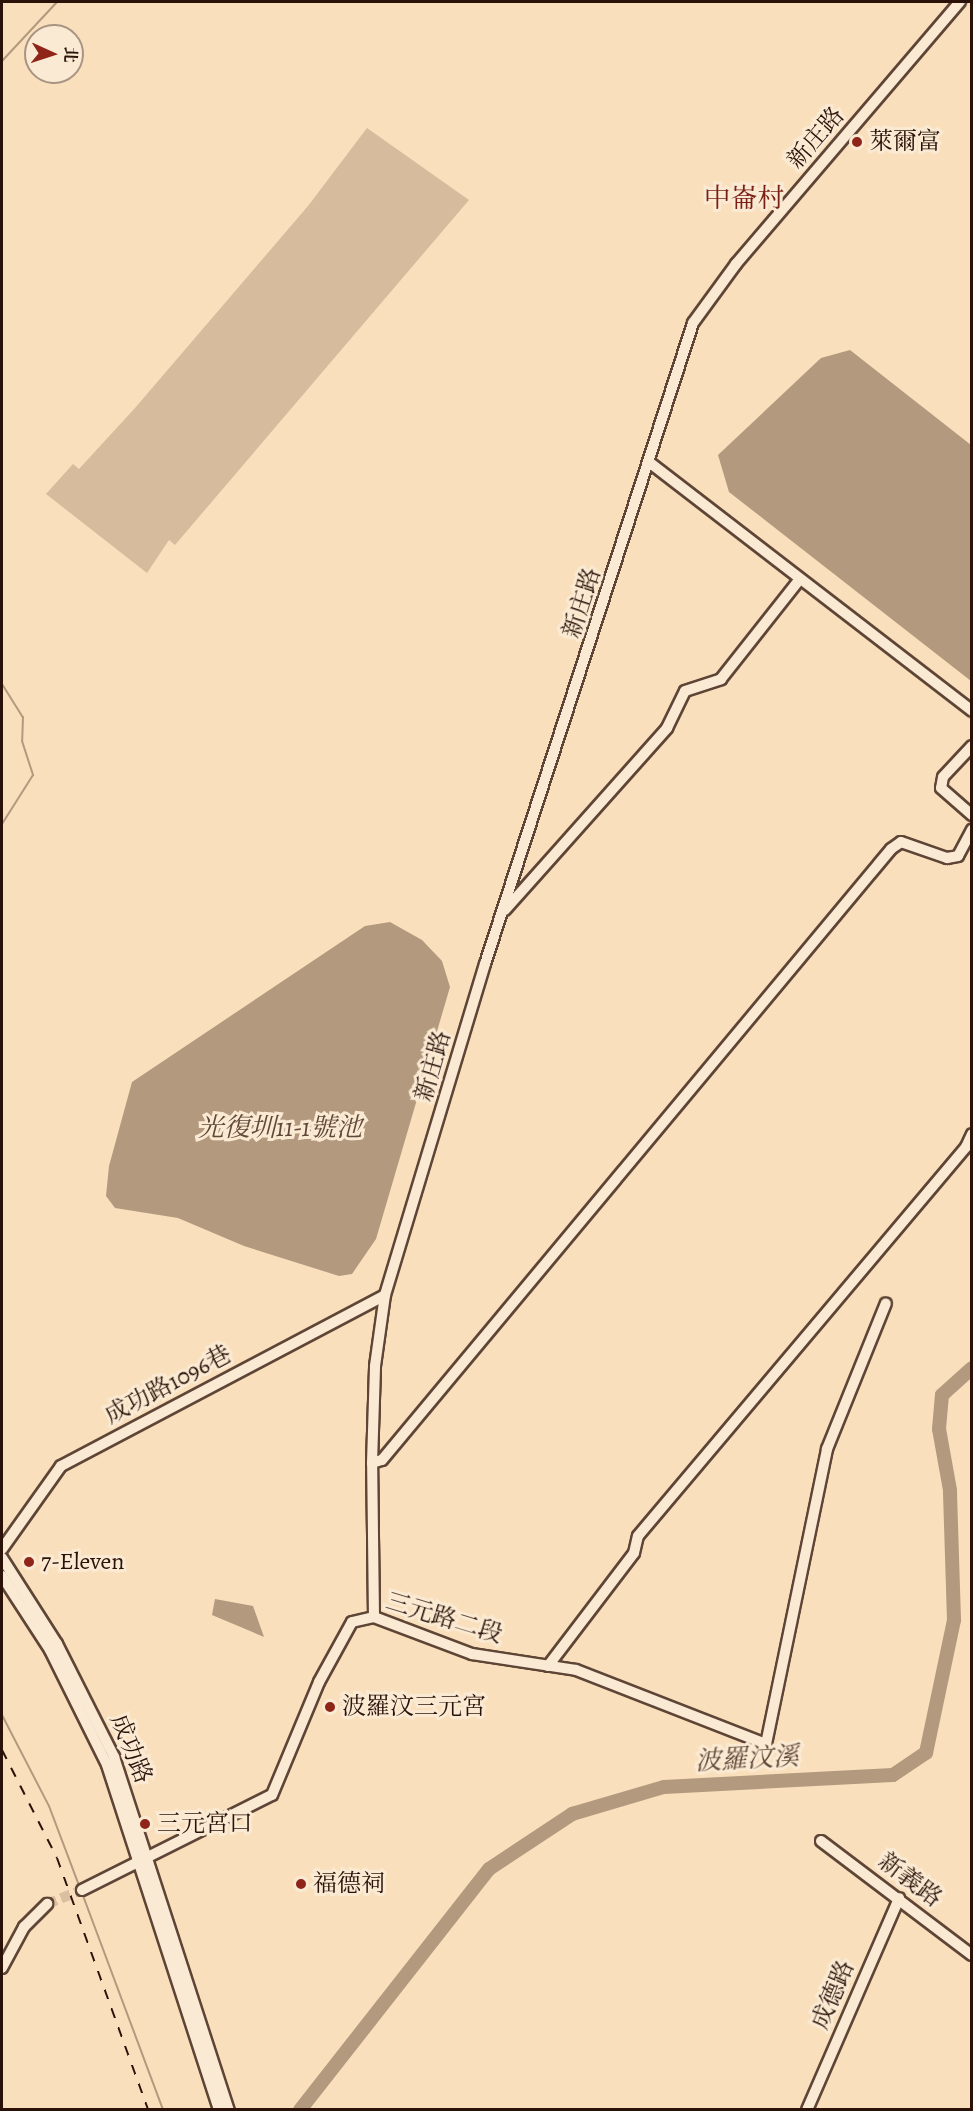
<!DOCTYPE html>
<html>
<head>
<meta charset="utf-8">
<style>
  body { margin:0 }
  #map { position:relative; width:973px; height:2111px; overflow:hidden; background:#f9dfbb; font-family:Alegreya,"Noto Serif TC",serif }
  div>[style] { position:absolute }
  .green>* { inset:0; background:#d6bc9d }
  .water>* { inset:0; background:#b3997e }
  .stream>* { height:2px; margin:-1px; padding:0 1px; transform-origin:1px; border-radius:1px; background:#b3997e }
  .river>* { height:14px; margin:-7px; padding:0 7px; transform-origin:7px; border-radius:7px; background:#b3997e }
  .minor-tunnel>* { height:10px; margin-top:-5px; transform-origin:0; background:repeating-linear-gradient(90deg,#dac0a0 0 10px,transparent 0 15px) }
  .roads { filter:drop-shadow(2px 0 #5e4536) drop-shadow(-2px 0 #5e4536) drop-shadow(0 2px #5e4536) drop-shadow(0 -2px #5e4536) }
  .minor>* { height:10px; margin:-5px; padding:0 5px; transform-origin:5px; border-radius:5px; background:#fbead3 }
  .rail>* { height:2px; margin-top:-1px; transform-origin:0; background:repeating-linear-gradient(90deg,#2b1209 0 10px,transparent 0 20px) }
  .dots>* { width:16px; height:16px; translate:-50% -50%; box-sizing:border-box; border:3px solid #fbead3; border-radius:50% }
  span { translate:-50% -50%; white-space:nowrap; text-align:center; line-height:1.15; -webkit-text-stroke:6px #fbead3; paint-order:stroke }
  .street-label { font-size:24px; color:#2b1209 }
  .poi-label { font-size:24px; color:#2b1209 }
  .left { translate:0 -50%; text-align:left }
  .water-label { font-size:26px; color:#614838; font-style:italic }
  .quarter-label { font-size:27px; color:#7a1f14 }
  .frame { position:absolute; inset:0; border:3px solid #2b1209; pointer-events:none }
  .north { position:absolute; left:24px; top:24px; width:60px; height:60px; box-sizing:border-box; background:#fbead3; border:2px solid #a89482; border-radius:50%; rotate:93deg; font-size:16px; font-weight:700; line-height:24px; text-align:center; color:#2b1209 }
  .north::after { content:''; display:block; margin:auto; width:21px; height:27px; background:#8f2418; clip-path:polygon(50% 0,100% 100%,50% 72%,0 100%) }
</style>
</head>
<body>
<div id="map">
  <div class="green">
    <div style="clip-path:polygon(367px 128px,469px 200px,175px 545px,169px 540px,147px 573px,46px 494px,73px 464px,79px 469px,135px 408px,308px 206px)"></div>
  </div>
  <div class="water">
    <div style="clip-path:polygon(850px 350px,971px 445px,971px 681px,729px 492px,718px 455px,821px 358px)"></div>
    <div style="clip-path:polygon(390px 922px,422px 940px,442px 961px,450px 987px,376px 1239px,352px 1274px,339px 1276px,244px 1246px,178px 1218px,115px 1208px,106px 1196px,109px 1166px,132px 1082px,365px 926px)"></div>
    <div style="clip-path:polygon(215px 1599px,253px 1606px,264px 1637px,212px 1615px)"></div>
  </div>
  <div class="stream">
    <div style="left:2px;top:61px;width:81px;rotate:-47deg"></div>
    <div style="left:2px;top:284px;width:5px;rotate:90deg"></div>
    <div style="left:2px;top:684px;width:39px;rotate:58deg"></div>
    <div style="left:23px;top:717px;width:24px;rotate:92deg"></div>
    <div style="left:22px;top:741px;width:36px;rotate:72deg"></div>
    <div style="left:33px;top:775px;width:58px;rotate:122.3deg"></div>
    <div style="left:2px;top:1715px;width:102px;rotate:62.7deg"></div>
    <div style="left:49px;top:1806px;width:88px;rotate:69.3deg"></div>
    <div style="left:82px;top:1893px;width:232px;rotate:69.5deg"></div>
  </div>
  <div class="river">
    <div style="left:300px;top:2110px;width:306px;rotate:-51.9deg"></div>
    <div style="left:489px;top:1869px;width:100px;rotate:-33.5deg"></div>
    <div style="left:572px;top:1814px;width:96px;rotate:-16.4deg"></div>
    <div style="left:664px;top:1787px;width:229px;rotate:-3deg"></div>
    <div style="left:893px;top:1775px;width:40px;rotate:-34deg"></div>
    <div style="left:926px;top:1753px;width:136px;rotate:-78.1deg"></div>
    <div style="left:954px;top:1620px;width:130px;rotate:-91.8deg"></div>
    <div style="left:950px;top:1490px;width:62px;rotate:-100.2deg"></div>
    <div style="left:939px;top:1429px;width:34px;rotate:-85deg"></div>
    <div style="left:942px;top:1395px;width:40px;rotate:-42deg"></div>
  </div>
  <div class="minor-tunnel">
    <div style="left:47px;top:1904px;width:38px;rotate:-22deg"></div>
  </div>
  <div class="roads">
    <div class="minor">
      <div style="left:649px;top:462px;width:408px;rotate:37.6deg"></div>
      <div style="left:972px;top:746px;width:42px;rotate:133.1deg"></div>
      <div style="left:943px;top:777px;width:11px;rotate:100deg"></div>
      <div style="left:941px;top:788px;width:41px;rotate:41.1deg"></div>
      <div style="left:505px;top:910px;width:244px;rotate:-48.3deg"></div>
      <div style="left:667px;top:728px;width:41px;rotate:-64.1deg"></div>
      <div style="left:685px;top:691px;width:38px;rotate:-18deg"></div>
      <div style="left:721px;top:679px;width:127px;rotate:-51.7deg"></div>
      <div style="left:372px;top:1463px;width:10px;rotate:-17deg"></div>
      <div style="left:382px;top:1460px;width:795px;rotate:-50.2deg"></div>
      <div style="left:891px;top:849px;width:12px;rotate:-35deg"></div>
      <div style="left:901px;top:842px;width:49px;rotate:19.2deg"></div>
      <div style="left:947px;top:858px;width:11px;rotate:-10deg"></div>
      <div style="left:958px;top:856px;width:30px;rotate:-62deg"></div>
      <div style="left:2px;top:1549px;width:102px;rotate:-54.6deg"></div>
      <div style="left:61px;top:1466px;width:366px;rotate:-27.8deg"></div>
      <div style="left:2px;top:1558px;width:102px;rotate:57.4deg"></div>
      <div style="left:57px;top:1644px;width:127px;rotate:63.2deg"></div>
      <div style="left:114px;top:1757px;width:371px;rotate:72deg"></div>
      <div style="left:2px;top:1576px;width:88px;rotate:57deg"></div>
      <div style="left:50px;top:1650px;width:128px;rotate:63.6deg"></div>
      <div style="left:107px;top:1765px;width:363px;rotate:72deg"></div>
      <div style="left:374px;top:1617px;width:154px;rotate:-90.7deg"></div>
      <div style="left:372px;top:1463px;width:97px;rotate:-88.2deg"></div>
      <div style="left:375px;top:1366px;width:72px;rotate:-82deg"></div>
      <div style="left:385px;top:1295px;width:346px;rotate:-73.2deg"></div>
      <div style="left:485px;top:964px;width:674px;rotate:-72.02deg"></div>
      <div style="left:693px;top:323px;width:73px;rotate:-53.9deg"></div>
      <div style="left:736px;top:264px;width:345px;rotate:-49.5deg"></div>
      <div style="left:548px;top:1666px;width:142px;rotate:-52.7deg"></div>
      <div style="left:634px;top:1553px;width:17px;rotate:-77deg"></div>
      <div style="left:638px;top:1536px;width:509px;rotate:-49.86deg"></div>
      <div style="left:966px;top:1147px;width:14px;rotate:-65deg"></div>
      <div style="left:821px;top:1841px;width:189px;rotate:37.1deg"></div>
      <div style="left:82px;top:1890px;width:212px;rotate:-26.6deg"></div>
      <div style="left:272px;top:1795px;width:122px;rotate:-67.4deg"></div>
      <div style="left:319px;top:1682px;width:68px;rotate:-61.2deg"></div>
      <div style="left:352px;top:1622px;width:23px;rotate:-13deg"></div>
      <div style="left:374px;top:1617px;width:105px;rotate:20.7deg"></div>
      <div style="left:472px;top:1654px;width:105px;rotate:8.7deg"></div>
      <div style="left:576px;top:1670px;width:204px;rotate:21.3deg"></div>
      <div style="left:766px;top:1744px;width:301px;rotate:-78.3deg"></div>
      <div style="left:827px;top:1449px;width:157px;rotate:-68deg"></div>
      <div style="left:2px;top:1968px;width:47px;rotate:-61.8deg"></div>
      <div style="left:24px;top:1927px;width:33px;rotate:-45deg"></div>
      <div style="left:807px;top:2110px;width:231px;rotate:-66.5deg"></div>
    </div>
  </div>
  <div class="rail">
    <div style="left:2px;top:1750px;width:121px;rotate:63deg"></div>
    <div style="left:57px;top:1858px;width:268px;rotate:70.1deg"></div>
  </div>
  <div class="dots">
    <div style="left:857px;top:142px;background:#8f2418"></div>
    <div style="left:29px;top:1562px;background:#8f2418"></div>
    <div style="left:330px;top:1707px;background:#8f2418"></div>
    <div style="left:145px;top:1824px;background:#8f2418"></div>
    <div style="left:301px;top:1884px;background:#8f2418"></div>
  </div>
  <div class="street-label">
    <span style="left:816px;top:138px;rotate:-49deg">新庄路</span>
    <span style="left:582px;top:603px;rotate:-72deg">新庄路</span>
    <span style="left:433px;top:1066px;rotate:-74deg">新庄路</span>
    <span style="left:168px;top:1385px;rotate:-28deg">成功路1096巷</span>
    <span style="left:444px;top:1618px;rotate:17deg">三元路二段</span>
    <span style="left:131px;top:1749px;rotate:68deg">成功路</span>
    <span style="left:910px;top:1880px;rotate:37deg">新義路</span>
    <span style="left:833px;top:1995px;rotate:-67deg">成德路</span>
  </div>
  <div class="poi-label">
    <span class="left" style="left:869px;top:142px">萊爾富</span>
    <span class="left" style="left:41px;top:1562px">7-Eleven</span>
    <span class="left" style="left:342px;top:1707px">波羅汶三元宮</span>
    <span class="left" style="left:157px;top:1824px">三元宮口</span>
    <span class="left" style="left:313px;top:1884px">福德祠</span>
  </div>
  <div class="water-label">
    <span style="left:280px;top:1128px">光復圳11-1號池</span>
    <span style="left:747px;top:1759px;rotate:-3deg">波羅汶溪</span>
  </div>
  <div class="quarter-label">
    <span style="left:744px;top:199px">中崙村</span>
  </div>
  <div class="frame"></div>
  <div class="north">北</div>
</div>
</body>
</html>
